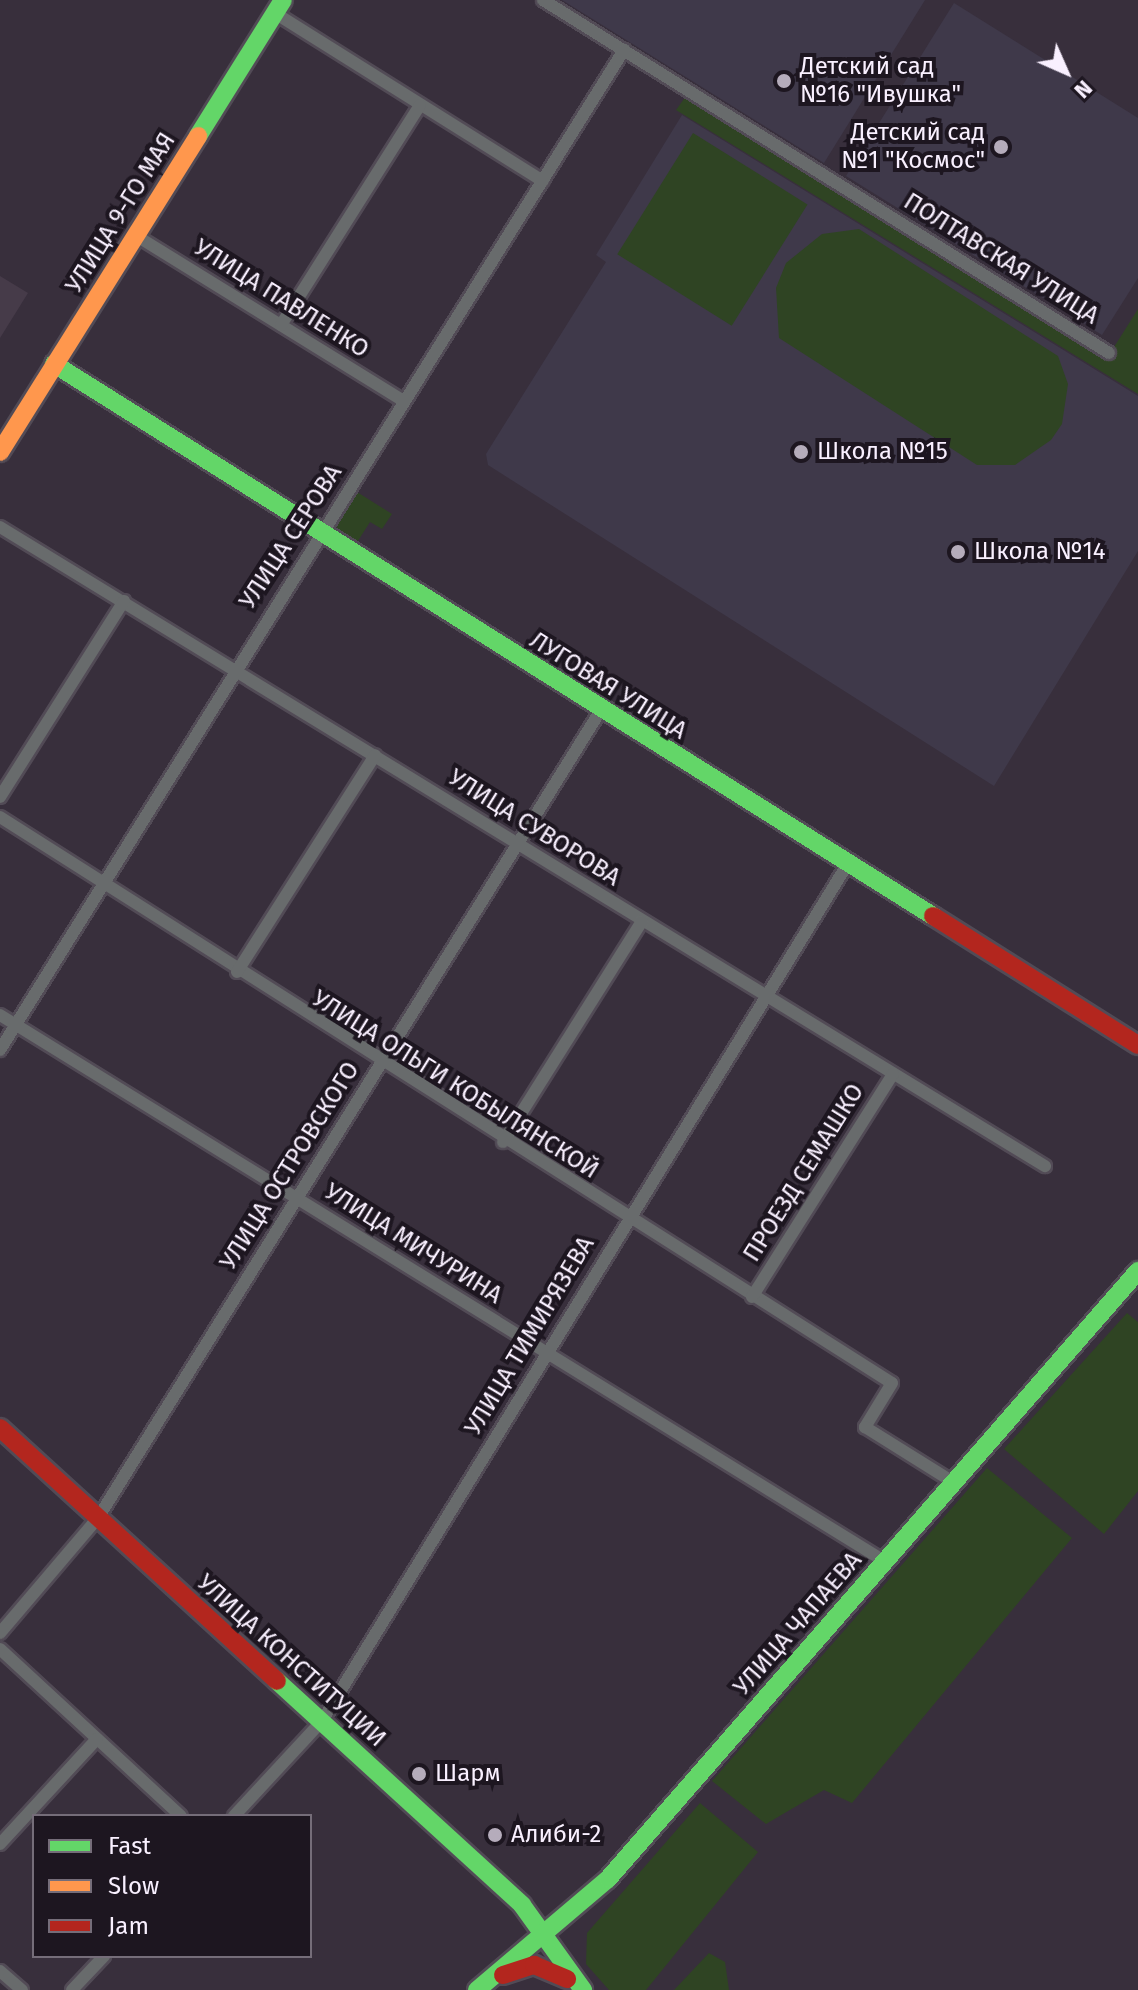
<!DOCTYPE html>
<html>
<head>
<meta charset="utf-8">
<style>
  body { margin:0 }
  #map { position:relative; width:1138px; height:1990px; overflow:hidden; background:#382f3c; font-family:"Fira Sans",sans-serif }
  div>[style] { position:absolute }
  .industrial>* { inset:0; background:#463b49 }
  .education>* { inset:0; background:#3f394a }
  .green>* { inset:0; background:#2f4423; transform-origin:0 0 }
  .roads { filter:drop-shadow(2px 0 #524b56) drop-shadow(-2px 0 #524b56) drop-shadow(0 2px #524b56) drop-shadow(0 -2px #524b56) }
  .street>* { height:12px; margin:-6px; padding:0 6px; transform-origin:6px; border-radius:6px; background:#686b6c }
  .fast>* { height:18px; margin:-9px; padding:0 9px; transform-origin:9px; border-radius:9px; background:#63d668 }
  .slow>* { height:18px; margin:-9px; padding:0 9px; transform-origin:9px; border-radius:9px; background:#ff974d }
  .jam>* { height:18px; margin:-9px; padding:0 9px; transform-origin:9px; border-radius:9px; background:#b3261e }
  .dots>* { width:22px; height:22px; translate:-50% -50%; box-sizing:border-box; border:4px solid #1d1620; border-radius:50% }
  span { translate:-50% -50%; white-space:nowrap; text-align:center; line-height:1.15; -webkit-text-stroke:8px #1d1620; paint-order:stroke }
  .poi-label { font-size:24px; color:#f9f0ff }
  .left { translate:0 -50%; text-align:left }
  .right { translate:-100% -50%; text-align:right }
  .street-label { font-size:24px; color:#f9f0ff }
  .legend { position:absolute; left:32px; top:1814px; width:280px; height:144px; box-sizing:border-box; background:#1d1620; border:2px solid #756d79; margin:0; padding:10px 14px; list-style:none; font-size:24px; color:#f9f0ff }
  .legend li { display:flex; align-items:center; gap:16px; height:40px }
  .legend b { width:40px; border:2px solid #756d79 }
  .north { position:absolute; left:1026px; top:32px; width:80px; height:80px; -webkit-text-stroke:6px #1d1620; paint-order:stroke; rotate:135deg; font-size:22px; font-weight:700; line-height:32px; text-align:center; color:#f9f0ff }
  .north::after { content:''; display:block; margin:auto; width:28px; height:36px; background:#f9f0ff; clip-path:polygon(50% 0,100% 100%,50% 72%,0 100%) }
</style>
</head>
<body>
<div id="map">
  <div class="industrial">
    <div style="clip-path:polygon(0 276px,28px 293px,0 338px)"></div>
  </div>
  <div class="education">
    <div style="clip-path:polygon(562px 0,925px 0,824px 163px)"></div>
    <div style="clip-path:polygon(954px 3px,1138px 118px,1138px 278px,1102px 335px,846px 176px)"></div>
    <div style="clip-path:polygon(682px 115px,1138px 396px,1138px 551px,994px 786px,488px 465px,486px 454px,606px 262px,596px 255px)"></div>
  </div>
  <div class="green">
    <div style="clip-path:polygon(686px 96px,1109px 355px,1138px 309px,1138px 394px,676px 110px)"></div>
    <div style="left:693px;top:133px;width:135px;height:143px;rotate:32deg"></div>
    <div style="clip-path:polygon(859px 229px,1058px 356px,1068px 384px,1062px 424px,1051px 440px,1015px 465px,977px 465px,779px 338px,776px 288px,786px 263px,822px 234px)"></div>
    <div style="clip-path:polygon(357px 492px,392px 514px,382px 529px,370px 522px,356px 544px,335px 526px)"></div>
    <div style="clip-path:polygon(1127px 1313px,1138px 1322px,1138px 1491px,1104px 1534px,1004px 1449px)"></div>
    <div style="clip-path:polygon(987px 1468px,1072px 1538px,852px 1803px,824px 1790px,766px 1824px,712px 1781px)"></div>
    <div style="clip-path:polygon(700px 1803px,758px 1852px,646px 1990px,609px 1990px,586px 1964px,587px 1933px)"></div>
    <div style="clip-path:polygon(709px 1953px,725px 1962px,729px 1990px,674px 1990px)"></div>
  </div>
  <div class="roads">
    <div class="street">
      <div style="left:543px;top:0;width:667px;rotate:31.95deg"></div>
      <div style="left:275px;top:13px;width:316px;rotate:32.1deg"></div>
      <div style="left:135px;top:235px;width:316px;rotate:31.7deg"></div>
      <div style="left:281px;top:325px;width:260px;rotate:-57.7deg"></div>
      <div style="left:0;top:527px;width:1225px;rotate:31.45deg"></div>
      <div style="left:0;top:797px;width:232px;rotate:-57.7deg"></div>
      <div style="left:0;top:817px;width:1056px;rotate:32.4deg"></div>
      <div style="left:892px;top:1383px;width:52px;rotate:121.5deg"></div>
      <div style="left:865px;top:1427px;width:104px;rotate:32deg"></div>
      <div style="left:237px;top:972px;width:257px;rotate:-57.5deg"></div>
      <div style="left:0;top:1015px;width:1039px;rotate:31.7deg"></div>
      <div style="left:0;top:1050px;width:1179px;rotate:-58.04deg"></div>
      <div style="left:503px;top:1142px;width:261px;rotate:-57.8deg"></div>
      <div style="left:752px;top:1297px;width:264px;rotate:-57.7deg"></div>
      <div style="left:0;top:1633px;width:151px;rotate:-49.6deg"></div>
      <div style="left:98px;top:1518px;width:952px;rotate:-58.1deg"></div>
      <div style="left:0;top:1649px;width:246px;rotate:42.7deg"></div>
      <div style="left:234px;top:1816px;width:129px;rotate:-47.2deg"></div>
      <div style="left:322px;top:1721px;width:1004px;rotate:-58.48deg"></div>
      <div style="left:0;top:1844px;width:143px;rotate:-47.3deg"></div>
      <div style="left:0;top:1971px;width:29px;rotate:41deg"></div>
      <div style="left:72px;top:1990px;width:47px;rotate:-46.7deg"></div>
    </div>
    <div class="fast">
      <div style="left:198px;top:136px;width:160px;rotate:-58deg"></div>
      <div style="left:54px;top:364px;width:1038px;rotate:32.13deg"></div>
      <div style="left:277px;top:1681px;width:332px;rotate:42.4deg"></div>
      <div style="left:522px;top:1905px;width:105px;rotate:54.3deg"></div>
      <div style="left:477px;top:1990px;width:172px;rotate:-40.3deg"></div>
      <div style="left:608px;top:1879px;width:807px;rotate:-48.92deg"></div>
    </div>
    <div class="slow">
      <div style="left:0;top:452px;width:373px;rotate:-57.9deg"></div>
    </div>
    <div class="jam">
      <div style="left:933px;top:916px;width:242px;rotate:32.2deg"></div>
      <div style="left:0;top:1428px;width:375px;rotate:42.4deg"></div>
      <div style="left:503px;top:1975px;width:33px;rotate:-18deg"></div>
      <div style="left:534px;top:1965px;width:36px;rotate:23deg"></div>
    </div>
  </div>
  <div class="dots">
    <div style="left:784px;top:81px;background:#b5acbb"></div>
    <div style="left:1001px;top:147px;background:#b5acbb"></div>
    <div style="left:801px;top:452px;background:#b5acbb"></div>
    <div style="left:958px;top:552px;background:#b5acbb"></div>
    <div style="left:419px;top:1774px;background:#b5acbb"></div>
    <div style="left:495px;top:1835px;background:#b5acbb"></div>
  </div>
  <div class="poi-label">
    <span class="left" style="left:800px;top:81px">Детский сад<br>№16 "Ивушка"</span>
    <span class="right" style="left:985px;top:147px">Детский сад<br>№1 "Космос"</span>
    <span class="left" style="left:817px;top:452px">Школа №15</span>
    <span class="left" style="left:974px;top:552px">Школа №14</span>
    <span class="left" style="left:435px;top:1774px">Шарм</span>
    <span class="left" style="left:511px;top:1835px">Алиби-2</span>
  </div>
  <div class="street-label">
    <span style="left:121px;top:213px;rotate:-58deg">УЛИЦА 9-ГО МАЯ</span>
    <span style="left:1001px;top:259px;rotate:32deg">ПОЛТАВСКАЯ УЛИЦА</span>
    <span style="left:281px;top:299px;rotate:32deg">УЛИЦА ПАВЛЕНКО</span>
    <span style="left:291px;top:537px;rotate:-57deg">УЛИЦА СЕРОВА</span>
    <span style="left:608px;top:686px;rotate:32deg">ЛУГОВАЯ УЛИЦА</span>
    <span style="left:534px;top:828px;rotate:32deg">УЛИЦА СУВОРОВА</span>
    <span style="left:455px;top:1085px;rotate:32deg">УЛИЦА ОЛЬГИ КОБЫЛЯНСКОЙ</span>
    <span style="left:290px;top:1166px;rotate:-58deg">УЛИЦА ОСТРОВСКОГО</span>
    <span style="left:804px;top:1173px;rotate:-58deg">ПРОЕЗД СЕМАШКО</span>
    <span style="left:413px;top:1244px;rotate:32deg">УЛИЦА МИЧУРИНА</span>
    <span style="left:530px;top:1336px;rotate:-59deg">УЛИЦА ТИМИРЯЗЕВА</span>
    <span style="left:798px;top:1624px;rotate:-49deg">УЛИЦА ЧАПАЕВА</span>
    <span style="left:291px;top:1661px;rotate:42deg">УЛИЦА КОНСТИТУЦИИ</span>
  </div>
  <ul class="legend">
  <li><b style="height:10px;background:#63d668"></b>Fast</li>
  <li><b style="height:10px;background:#ff974d"></b>Slow</li>
  <li><b style="height:10px;background:#b3261e"></b>Jam</li>
  </ul>
  <div class="north">N</div>
</div>
</body>
</html>
